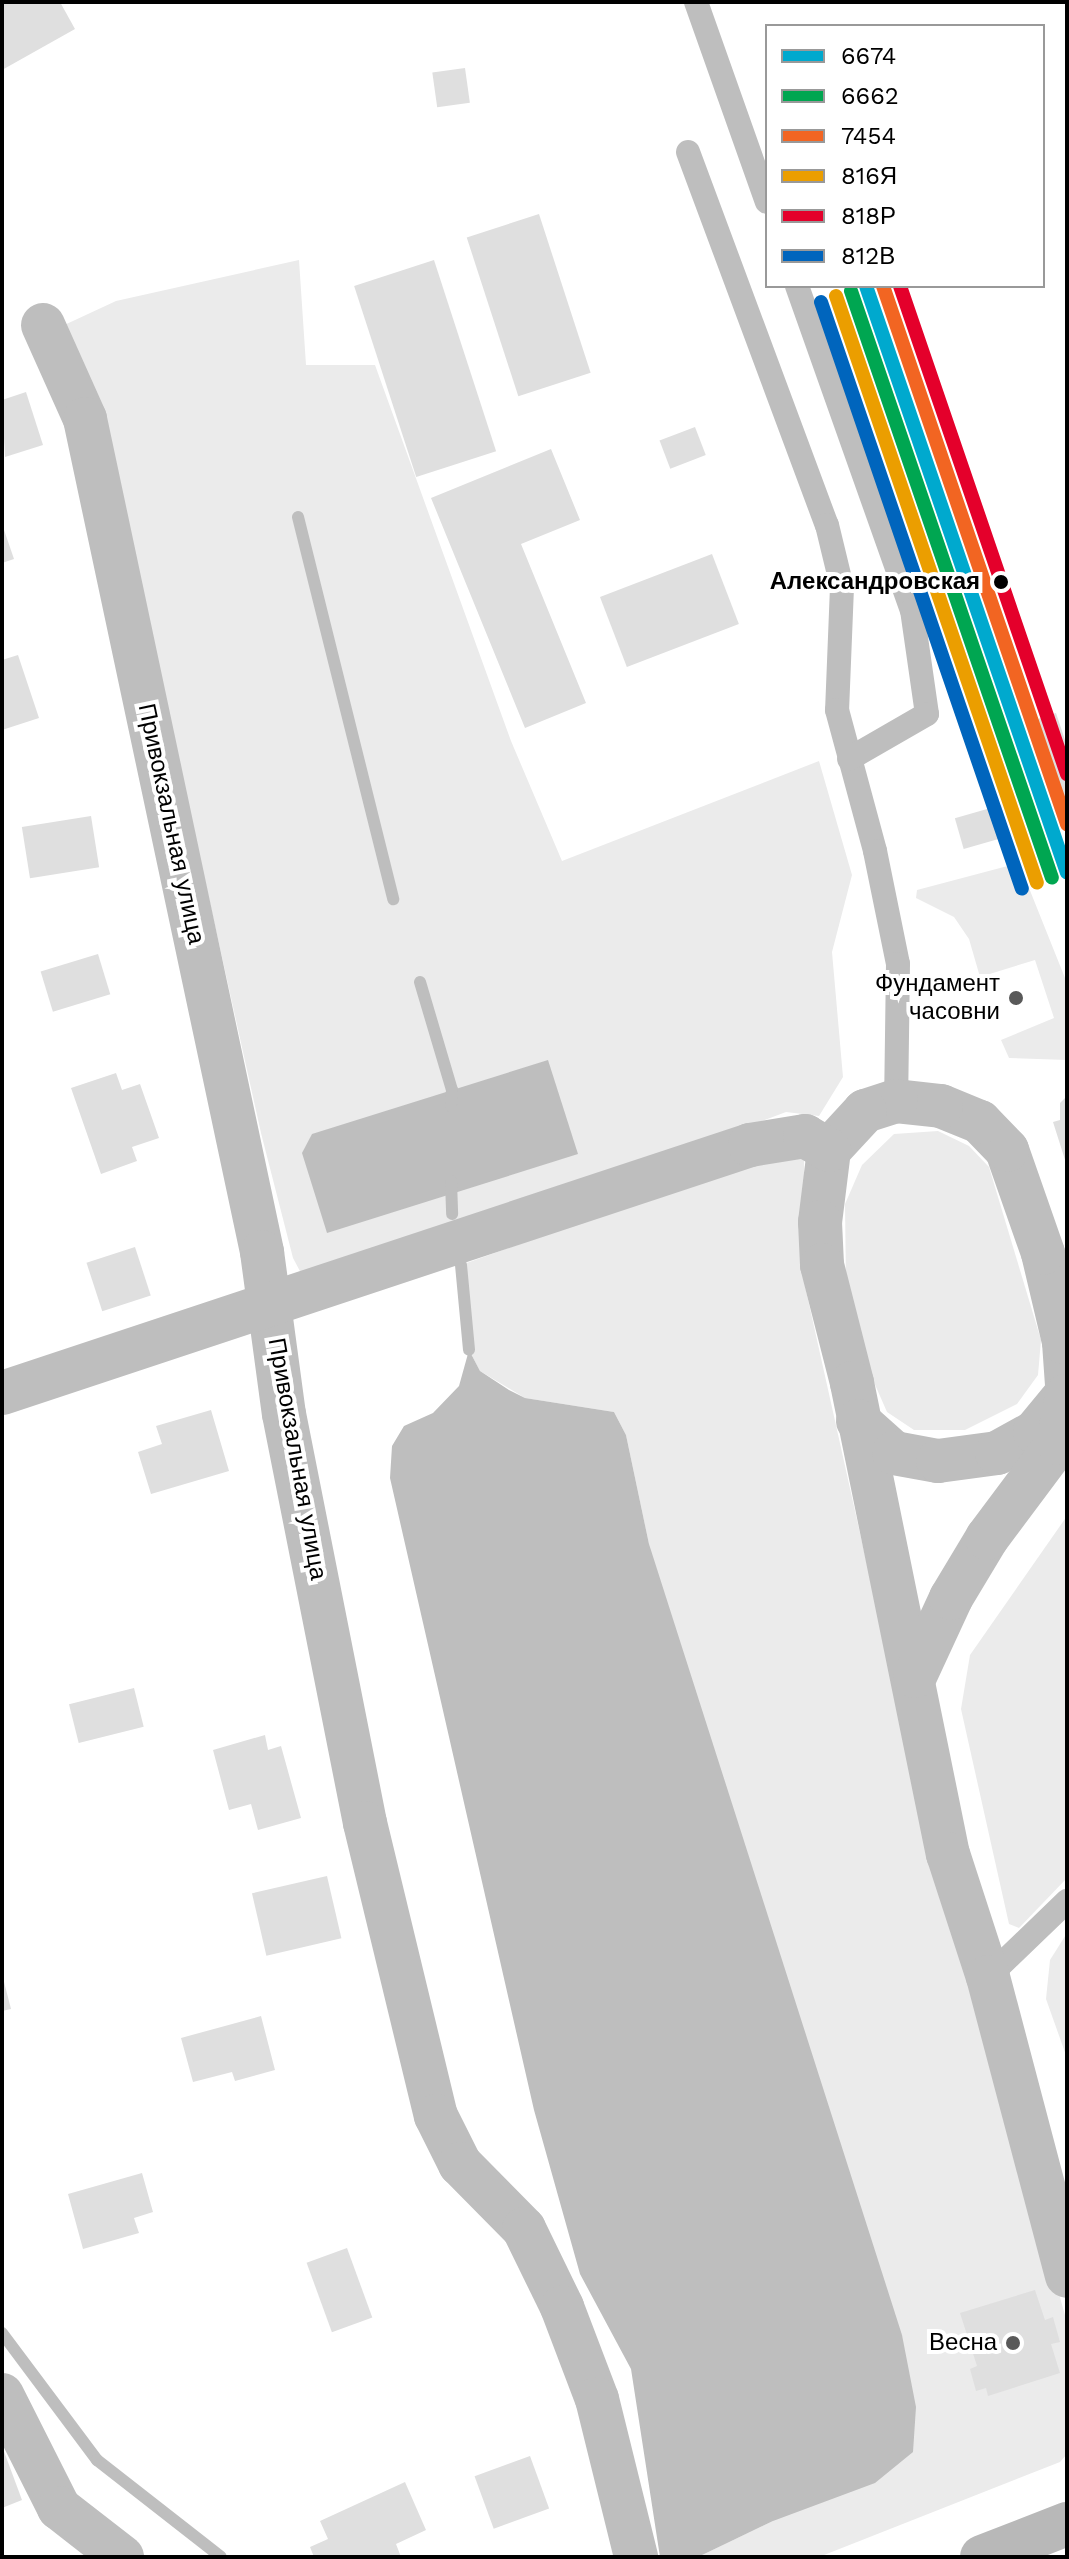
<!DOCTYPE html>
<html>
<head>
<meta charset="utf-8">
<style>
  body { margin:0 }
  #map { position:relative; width:1069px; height:2559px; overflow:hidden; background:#fff; font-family:"Work Sans",sans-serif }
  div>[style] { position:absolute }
  .green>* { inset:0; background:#ebebeb }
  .water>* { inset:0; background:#bebebe }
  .stream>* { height:12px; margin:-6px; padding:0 6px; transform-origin:6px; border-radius:6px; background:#bebebe }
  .building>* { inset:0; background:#dfdfdf; transform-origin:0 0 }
  .lane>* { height:24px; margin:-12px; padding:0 12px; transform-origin:12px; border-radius:12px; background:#bebebe }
  .street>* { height:44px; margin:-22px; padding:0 22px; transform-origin:22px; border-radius:22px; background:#bebebe }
  .secondary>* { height:44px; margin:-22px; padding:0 22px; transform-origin:22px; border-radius:22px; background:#b8b8b8 }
  .rail-1>* { height:14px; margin:-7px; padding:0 7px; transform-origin:7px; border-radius:7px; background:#00a9ce }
  .rail-2>* { height:14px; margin:-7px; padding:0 7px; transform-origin:7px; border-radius:7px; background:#00a651 }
  .rail-3>* { height:14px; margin:-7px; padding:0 7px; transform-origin:7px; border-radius:7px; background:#f26522 }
  .rail-4>* { height:14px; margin:-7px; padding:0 7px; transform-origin:7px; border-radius:7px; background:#eb9e00 }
  .rail-5>* { height:14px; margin:-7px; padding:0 7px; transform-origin:7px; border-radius:7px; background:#e4002b }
  .rail-6>* { height:14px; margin:-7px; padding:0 7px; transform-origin:7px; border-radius:7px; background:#0065bd }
  .dots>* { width:22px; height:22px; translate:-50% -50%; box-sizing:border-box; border:4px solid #fff; border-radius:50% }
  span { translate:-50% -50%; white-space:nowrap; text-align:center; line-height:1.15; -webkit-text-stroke:8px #fff; paint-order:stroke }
  .stop-label { font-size:24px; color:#000; font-weight:700 }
  .right { translate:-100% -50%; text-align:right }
  .street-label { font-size:24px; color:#000 }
  .poi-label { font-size:24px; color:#000 }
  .frame { position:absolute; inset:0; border:4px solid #000; pointer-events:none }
  .legend { position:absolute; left:765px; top:24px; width:280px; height:264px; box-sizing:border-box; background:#fff; border:2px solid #999; margin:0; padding:10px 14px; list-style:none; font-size:24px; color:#000 }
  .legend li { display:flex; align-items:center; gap:16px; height:40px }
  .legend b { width:40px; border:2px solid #999 }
</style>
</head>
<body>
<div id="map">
  <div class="green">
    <div style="clip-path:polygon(299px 260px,306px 365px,375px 365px,511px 741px,562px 861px,819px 761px,852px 875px,832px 952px,843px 1077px,819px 1116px,786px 1112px,652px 1162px,302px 1275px,293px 1258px,261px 1133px,104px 425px,60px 327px,116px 301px)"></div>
    <div style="clip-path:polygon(1019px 863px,1067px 983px,1067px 1060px,1009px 1058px,1001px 1040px,1054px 1018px,1035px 960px,980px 977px,969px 939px,954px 917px,916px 898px,917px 890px)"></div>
    <div style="clip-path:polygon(938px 1131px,969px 1146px,989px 1167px,1041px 1340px,1038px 1375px,1017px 1404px,965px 1430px,914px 1430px,887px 1412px,866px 1364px,846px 1286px,845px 1204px,862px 1165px,894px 1134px)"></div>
    <div style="clip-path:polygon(792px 1153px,804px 1159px,805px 1286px,926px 1830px,1067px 2322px,1067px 2454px,1060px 2462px,819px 2557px,698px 2557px,773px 2521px,649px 1544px,626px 1435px,614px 1412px,525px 1398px,480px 1371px,469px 1350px,461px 1265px,768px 1155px)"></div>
    <div style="clip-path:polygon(1067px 1516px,1067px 1878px,1019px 1928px,1009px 1924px,961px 1709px,970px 1655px)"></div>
    <div style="clip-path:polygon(1067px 1933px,1067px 2058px,1046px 1999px,1050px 1960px)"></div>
  </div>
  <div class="water">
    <div style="clip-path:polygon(548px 1060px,578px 1154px,327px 1233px,302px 1153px,312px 1134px)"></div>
    <div style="clip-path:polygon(469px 1350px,480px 1371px,509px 1390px,525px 1398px,614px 1412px,626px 1435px,649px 1544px,902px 2335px,916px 2407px,913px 2452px,875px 2483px,773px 2521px,698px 2557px,660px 2557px,631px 2369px,580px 2274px,534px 2110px,390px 1478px,392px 1446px,404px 1426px,433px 1413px,459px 1386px)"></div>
  </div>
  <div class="stream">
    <div style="left:298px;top:517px;width:394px;rotate:76deg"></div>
    <div style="left:420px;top:982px;width:113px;rotate:73.5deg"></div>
    <div style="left:452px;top:1090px;width:16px;rotate:94deg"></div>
    <div style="left:451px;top:1181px;width:33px;rotate:88deg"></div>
    <div style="left:461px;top:1265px;width:85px;rotate:84.6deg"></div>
    <div style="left:2px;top:2333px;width:159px;rotate:53.2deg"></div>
    <div style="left:97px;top:2460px;width:157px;rotate:38deg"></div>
  </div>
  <div class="building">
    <div style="clip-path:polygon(2px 2px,60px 2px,75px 29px,2px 70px)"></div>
    <div style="left:465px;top:68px;width:35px;height:33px;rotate:82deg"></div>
    <div style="left:539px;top:214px;width:167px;height:76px;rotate:72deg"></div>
    <div style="left:434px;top:260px;width:201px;height:84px;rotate:72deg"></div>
    <div style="clip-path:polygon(26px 392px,43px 445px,5px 457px,2px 400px)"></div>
    <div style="left:695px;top:427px;width:30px;height:38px;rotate:69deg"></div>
    <div style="clip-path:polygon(551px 449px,580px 520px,521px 544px,586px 703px,525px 728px,431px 498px)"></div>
    <div style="clip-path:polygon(2px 524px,14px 559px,2px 563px)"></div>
    <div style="left:712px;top:554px;width:75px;height:120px;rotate:69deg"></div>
    <div style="clip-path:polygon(18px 655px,39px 718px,2px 730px,2px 660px)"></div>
    <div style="clip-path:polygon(1056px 713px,1067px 746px,1066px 822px,1032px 721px)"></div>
    <div style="left:1001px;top:805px;width:32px;height:48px;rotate:74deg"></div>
    <div style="left:91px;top:816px;width:52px;height:70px;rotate:81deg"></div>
    <div style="left:98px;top:954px;width:42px;height:60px;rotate:73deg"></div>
    <div style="clip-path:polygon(116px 1073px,122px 1090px,140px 1084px,159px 1138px,132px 1147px,137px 1161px,101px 1174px,71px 1088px)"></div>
    <div style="clip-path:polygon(1067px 1096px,1067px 1163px,1066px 1163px,1053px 1122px,1060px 1120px,1060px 1103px)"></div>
    <div style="left:135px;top:1247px;width:51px;height:51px;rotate:72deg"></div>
    <div style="clip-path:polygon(211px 1410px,229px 1471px,151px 1494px,138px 1452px,162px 1444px,156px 1426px)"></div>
    <div style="left:134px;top:1688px;width:40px;height:67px;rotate:76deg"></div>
    <div style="clip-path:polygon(265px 1735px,268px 1750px,281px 1746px,301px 1818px,258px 1830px,251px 1804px,229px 1810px,213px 1750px)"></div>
    <div style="left:327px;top:1876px;width:64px;height:77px;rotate:77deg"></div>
    <div style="clip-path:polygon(2px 1974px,11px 2009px,2px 2011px)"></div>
    <div style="clip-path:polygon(261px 2016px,275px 2070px,235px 2081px,232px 2072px,193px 2082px,181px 2038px)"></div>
    <div style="clip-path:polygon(142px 2173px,153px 2212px,134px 2218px,139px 2233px,83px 2249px,68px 2194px)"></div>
    <div style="left:347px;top:2248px;width:74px;height:43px;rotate:70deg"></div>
    <div style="clip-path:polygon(1035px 2290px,1045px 2320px,1053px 2317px,1060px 2342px,1051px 2344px,1060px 2373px,988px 2396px,986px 2388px,976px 2391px,970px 2369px,977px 2366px,960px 2313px)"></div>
    <div style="clip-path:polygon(2px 2446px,22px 2500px,2px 2508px)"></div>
    <div style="left:530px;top:2456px;width:56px;height:59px;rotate:70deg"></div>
    <div style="clip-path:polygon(405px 2482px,426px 2530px,396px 2544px,401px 2557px,314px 2557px,310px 2547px,328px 2539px,320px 2521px)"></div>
  </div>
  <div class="lane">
    <div style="left:696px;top:2px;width:212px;rotate:70.5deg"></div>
    <div style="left:688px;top:152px;width:398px;rotate:69.6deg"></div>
    <div style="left:827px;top:525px;width:64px;rotate:76.4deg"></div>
    <div style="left:842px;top:587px;width:123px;rotate:92.3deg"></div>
    <div style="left:837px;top:710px;width:146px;rotate:74.9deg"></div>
    <div style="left:875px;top:851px;width:115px;rotate:78.5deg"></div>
    <div style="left:898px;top:964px;width:137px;rotate:90.8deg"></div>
    <div style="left:797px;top:286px;width:344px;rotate:70.5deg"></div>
    <div style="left:912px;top:610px;width:105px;rotate:81.8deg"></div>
    <div style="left:927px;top:714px;width:90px;rotate:150deg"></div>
    <div style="left:988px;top:1977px;width:110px;rotate:-43.9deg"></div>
  </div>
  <div class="street">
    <div style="left:43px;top:325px;width:103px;rotate:65.9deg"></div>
    <div style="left:85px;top:419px;width:852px;rotate:78deg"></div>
    <div style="left:262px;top:1252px;width:163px;rotate:82.3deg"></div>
    <div style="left:284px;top:1414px;width:417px;rotate:78.8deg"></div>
    <div style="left:365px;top:1823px;width:301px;rotate:76.4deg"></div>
    <div style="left:436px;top:2116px;width:54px;rotate:63.4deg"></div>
    <div style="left:460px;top:2164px;width:91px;rotate:45.4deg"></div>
    <div style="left:524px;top:2229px;width:87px;rotate:64deg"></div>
    <div style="left:562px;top:2307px;width:98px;rotate:69.2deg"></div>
    <div style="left:597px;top:2399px;width:163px;rotate:76.1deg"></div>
    <div style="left:1067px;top:1385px;width:43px;rotate:-94deg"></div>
    <div style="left:1064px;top:1342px;width:91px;rotate:-103.3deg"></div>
    <div style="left:1043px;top:1253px;width:109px;rotate:-109.3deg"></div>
    <div style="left:1007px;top:1150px;width:39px;rotate:-134deg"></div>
    <div style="left:980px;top:1122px;width:42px;rotate:-157.7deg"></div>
    <div style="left:941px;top:1106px;width:45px;rotate:-173.7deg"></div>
    <div style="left:896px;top:1101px;width:33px;rotate:162deg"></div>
    <div style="left:865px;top:1111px;width:53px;rotate:132.7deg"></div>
    <div style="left:829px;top:1150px;width:73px;rotate:97.1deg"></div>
    <div style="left:820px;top:1222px;width:43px;rotate:87.3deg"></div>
    <div style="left:822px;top:1265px;width:122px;rotate:75.7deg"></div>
    <div style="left:852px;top:1383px;width:481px;rotate:78.5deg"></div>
    <div style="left:948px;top:1854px;width:129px;rotate:72deg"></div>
    <div style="left:988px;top:1977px;width:309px;rotate:75.2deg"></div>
    <div style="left:2px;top:1393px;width:788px;rotate:-18.34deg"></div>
    <div style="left:750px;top:1145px;width:56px;rotate:-9.3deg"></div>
    <div style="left:805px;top:1136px;width:28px;rotate:30deg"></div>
    <div style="left:858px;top:1421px;width:48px;rotate:41.6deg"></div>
    <div style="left:894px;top:1453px;width:45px;rotate:10.3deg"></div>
    <div style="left:938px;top:1461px;width:60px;rotate:-7.7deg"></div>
    <div style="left:997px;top:1453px;width:43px;rotate:-28.9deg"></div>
    <div style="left:1035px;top:1432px;width:45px;rotate:-50.4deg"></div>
    <div style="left:915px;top:1676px;width:86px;rotate:-65.2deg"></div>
    <div style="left:951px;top:1598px;width:70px;rotate:-59deg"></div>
    <div style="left:987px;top:1538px;width:119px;rotate:-53.2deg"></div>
    <div style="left:1058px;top:1443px;width:48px;rotate:-79.2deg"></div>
    <div style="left:2px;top:2395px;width:127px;rotate:63.2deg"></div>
    <div style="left:59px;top:2508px;width:80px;rotate:37.9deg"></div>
  </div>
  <div class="secondary">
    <div style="left:982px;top:2557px;width:91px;rotate:-21.2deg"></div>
  </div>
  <div class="rail-1">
    <div style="left:866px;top:286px;width:620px;rotate:71.1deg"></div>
  </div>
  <div class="rail-2">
    <div style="left:851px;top:291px;width:620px;rotate:71.1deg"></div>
  </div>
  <div class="rail-3">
    <div style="left:883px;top:286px;width:569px;rotate:71.12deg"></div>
  </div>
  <div class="rail-4">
    <div style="left:836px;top:296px;width:620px;rotate:71.1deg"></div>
  </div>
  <div class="rail-5">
    <div style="left:900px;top:286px;width:516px;rotate:71.11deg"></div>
  </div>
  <div class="rail-6">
    <div style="left:821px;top:302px;width:620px;rotate:71.1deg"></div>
  </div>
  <div class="dots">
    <div style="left:1001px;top:582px;background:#000"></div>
    <div style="left:1016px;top:998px;background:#595959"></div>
    <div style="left:1013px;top:2343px;background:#595959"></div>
  </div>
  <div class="stop-label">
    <span class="right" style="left:980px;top:582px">Александровская</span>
  </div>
  <div class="street-label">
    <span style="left:171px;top:824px;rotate:78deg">Привокзальная улица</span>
    <span style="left:297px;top:1459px;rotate:80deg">Привокзальная улица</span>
  </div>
  <div class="poi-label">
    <span class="right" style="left:1000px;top:998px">Фундамент<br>часовни</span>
    <span class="right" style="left:997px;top:2343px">Весна</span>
  </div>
  <div class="frame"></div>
  <ul class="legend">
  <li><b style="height:10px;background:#00a9ce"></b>6674</li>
  <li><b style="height:10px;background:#00a651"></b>6662</li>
  <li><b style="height:10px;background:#f26522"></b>7454</li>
  <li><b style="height:10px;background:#eb9e00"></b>816Я</li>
  <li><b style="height:10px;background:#e4002b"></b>818Р</li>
  <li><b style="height:10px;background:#0065bd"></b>812В</li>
  </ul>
</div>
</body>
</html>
